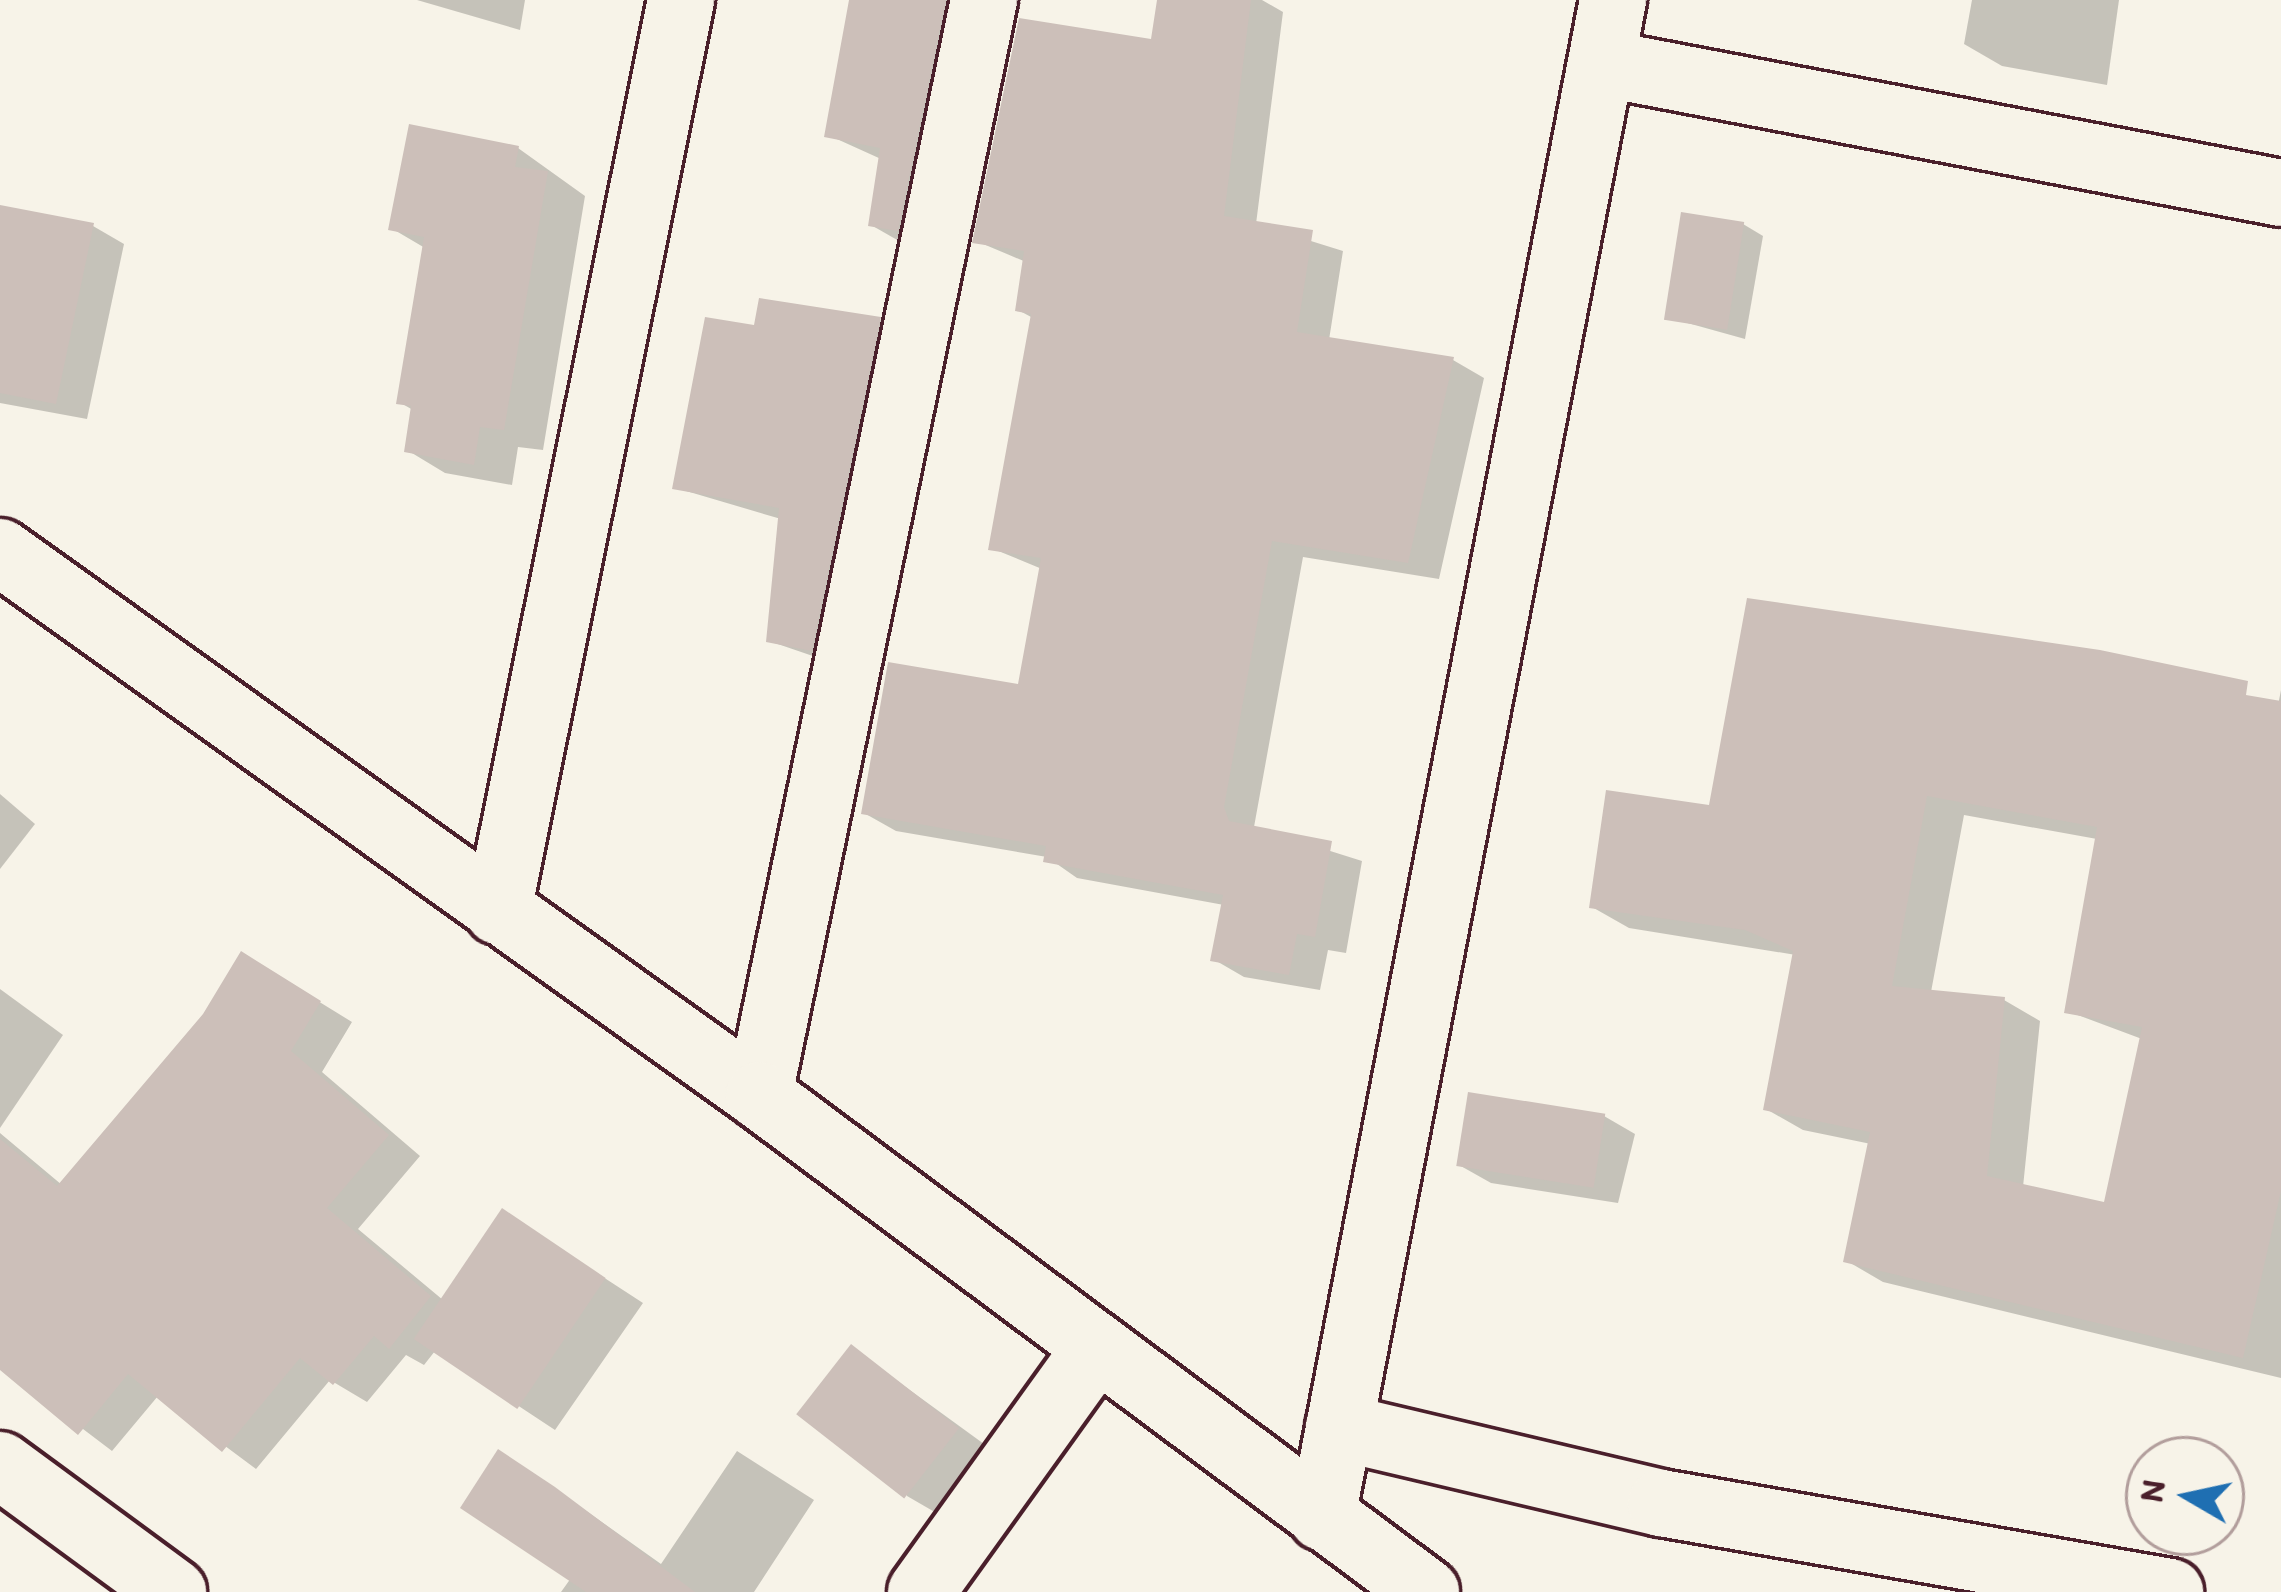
<!DOCTYPE html>
<html>
<head>
<meta charset="utf-8">
<style>
  body { margin:0 }
  #map { position:relative; width:2281px; height:1592px; overflow:hidden; background:#f7f3e8; font-family:Itim,sans-serif }
  div>[style] { position:absolute }
  .shadow>* { inset:0; background:#0003 }
  .building>* { inset:0; background:#ccbfb9; transform-origin:0 0 }
  .roads { filter:drop-shadow(3px 0 #4a1f2b) drop-shadow(-3px 0 #4a1f2b) drop-shadow(0 3px #4a1f2b) drop-shadow(0 -3px #4a1f2b) }
  .minor>* { height:66px; margin:-33px; padding:0 33px; transform-origin:33px; border-radius:33px; background:#f7f3e8 }
  .tertiary>* { height:66px; margin:-33px; padding:0 33px; transform-origin:33px; border-radius:33px; background:#f7f3e8 }
  span { translate:-50% -50%; white-space:nowrap; text-align:center; line-height:1.15; -webkit-text-stroke:9px #f7f3e8; paint-order:stroke }
  .north { position:absolute; left:2125px; top:1436px; width:120px; height:120px; box-sizing:border-box; background:#f7f3e8; border:3px solid #b29e9c; border-radius:50%; rotate:279deg; font-size:33px; font-weight:700; line-height:48px; text-align:center; color:#4a1f2b }
  .north::after { content:''; display:block; margin:auto; width:42px; height:54px; background:#1f6fb2; clip-path:polygon(50% 0,100% 100%,50% 72%,0 100%) }
</style>
</head>
<body>
<div id="map">
  <div class="shadow">
    <div style="clip-path:polygon(417px 0,525px 0,520px 30px)"></div>
    <div style="clip-path:polygon(852px 0,953px 0,906px 245px,871px 225px,881px 159px,828px 135px)"></div>
    <div style="clip-path:polygon(1161px 0,1262px 0,1283px 12px,1256px 224px,1343px 251px,1329px 340px,1453px 360px,1484px 378px,1439px 579px,1303px 557px,1254px 827px,1362px 861px,1346px 953px,1328px 950px,1320px 990px,1244px 977px,1213px 959px,1224px 905px,1077px 878px,1047px 857px,896px 831px,864px 813px,1020px 687px,1042px 569px,991px 548px,1033px 318px,1018px 310px,1026px 262px,976px 241px,1154px 43px)"></div>
    <div style="clip-path:polygon(1972px 0,2119px 0,2107px 85px,2002px 66px,1964px 44px)"></div>
    <div style="clip-path:polygon(518px 148px,585px 196px,543px 450px,518px 447px,512px 485px,445px 473px,407px 450px,413px 410px,399px 402px,425px 248px,391px 228px)"></div>
    <div style="clip-path:polygon(1743px 224px,1763px 236px,1745px 339px,1666px 317px)"></div>
    <div style="clip-path:polygon(93px 226px,124px 244px,87px 419px,0 403px,0 247px)"></div>
    <div style="clip-path:polygon(880px 320px,910px 337px,842px 666px,769px 641px,781px 519px,676px 488px,757px 329px)"></div>
    <div style="clip-path:polygon(evenodd,2281px 690px,2281px 1378px,1883px 1282px,1847px 1261px,1871px 1144px,1803px 1130px,1766px 1109px,1796px 955px,1629px 928px,1592px 907px,1711px 808px,2270px 746px,2281px 690px,1964px 815px,2097px 839px,2067px 1011px,2142px 1039px,2107px 1206px,2023px 1187px,2040px 1021px,2004px 1000px,1931px 992px,1964px 815px)"></div>
    <div style="clip-path:polygon(0 794px,35px 824px,0 869px)"></div>
    <div style="clip-path:polygon(274px 974px,352px 1022px,322px 1072px,420px 1156px,358px 1229px,443px 1300px,503px 1212px,643px 1303px,555px 1430px,435px 1351px,424px 1365px,406px 1355px,367px 1402px,330px 1380px,256px 1469px,158px 1396px,112px 1451px,0 1366px,0 1133px,62px 1185px)"></div>
    <div style="clip-path:polygon(0 989px,63px 1035px,0 1128px)"></div>
    <div style="clip-path:polygon(1604px 1116px,1635px 1134px,1618px 1203px,1491px 1183px,1459px 1165px)"></div>
    <div style="clip-path:polygon(852px 1348px,995px 1452px,945px 1518px,907px 1496px)"></div>
    <div style="clip-path:polygon(737px 1451px,814px 1500px,754px 1592px,561px 1592px,571px 1578px,530px 1471px,661px 1564px)"></div>
  </div>
  <div class="building">
    <div style="clip-path:polygon(849px 0,946px 0,898px 231px,868px 226px,880px 148px,824px 137px)"></div>
    <div style="clip-path:polygon(1157px 0,1251px 0,1224px 216px,1313px 230px,1297px 332px,1454px 357px,1408px 563px,1272px 541px,1224px 807px,1229px 821px,1332px 841px,1315px 937px,1297px 934px,1289px 975px,1210px 961px,1223px 895px,1043px 862px,1046px 846px,861px 814px,888px 662px,1018px 684px,1041px 558px,988px 550px,1031px 314px,1015px 311px,1024px 251px,972px 243px,1019px 18px,1151px 39px)"></div>
    <div style="clip-path:polygon(409px 124px,519px 146px,515px 167px,548px 171px,504px 430px,480px 427px,474px 465px,404px 452px,411px 406px,396px 404px,424px 237px,388px 230px)"></div>
    <div style="clip-path:polygon(0 205px,94px 223px,56px 404px,0 393px)"></div>
    <div style="left:1681px;top:212px;width:64px;height:109px;rotate:9deg"></div>
    <div style="clip-path:polygon(759px 298px,881px 317px,812px 651px,766px 642px,779px 508px,672px 489px,705px 317px,754px 325px)"></div>
    <div style="clip-path:polygon(evenodd,1747px 598px,2100px 650px,2248px 681px,2246px 695px,2281px 701px,2281px 1191px,2243px 1358px,1843px 1262px,1870px 1132px,1763px 1110px,1793px 951px,1745px 930px,1589px 908px,1606px 790px,1709px 805px,1747px 598px,1927px 796px,2097px 827px,2064px 1013px,2142px 1027px,2104px 1202px,1987px 1176px,2005px 997px,1892px 986px,1927px 796px)"></div>
    <div style="clip-path:polygon(241px 951px,321px 1001px,291px 1051px,389px 1135px,327px 1208px,431px 1296px,389px 1349px,374px 1336px,333px 1385px,300px 1358px,222px 1452px,128px 1374px,78px 1435px,0 1370px,0 1139px,57px 1186px,203px 1014px)"></div>
    <div style="left:1468px;top:1092px;width:139px;height:75px;rotate:9deg"></div>
    <div style="left:502px;top:1208px;width:125px;height:158px;rotate:34deg"></div>
    <div style="left:851px;top:1344px;width:137px;height:89px;rotate:38deg"></div>
    <div style="clip-path:polygon(498px 1449px,555px 1487px,695px 1592px,586px 1592px,460px 1508px)"></div>
  </div>
  <div class="roads">
    <div class="minor">
      <div style="left:1601px;top:63px;width:692px;rotate:10.82deg"></div>
      <div style="left:498px;top:911px;width:929px;rotate:-78.64deg"></div>
      <div style="left:759px;top:1095px;width:1118px;rotate:-78.39deg"></div>
      <div style="left:1339px;top:1427px;width:331px;rotate:13.3deg"></div>
      <div style="left:1661px;top:1503px;width:517px;rotate:9.92deg"></div>
      <div style="left:0;top:1465px;width:215px;rotate:36.3deg"></div>
      <div style="left:1322px;top:1517px;width:1545px;rotate:-79.14deg"></div>
      <div style="left:921px;top:1592px;width:294px;rotate:-54.3deg"></div>
    </div>
    <div class="tertiary">
      <div style="left:0;top:552px;width:933px;rotate:35.58deg"></div>
      <div style="left:759px;top:1095px;width:832px;rotate:36.69deg"></div>
    </div>
  </div>
  <div class="north">N</div>
</div>
</body>
</html>
